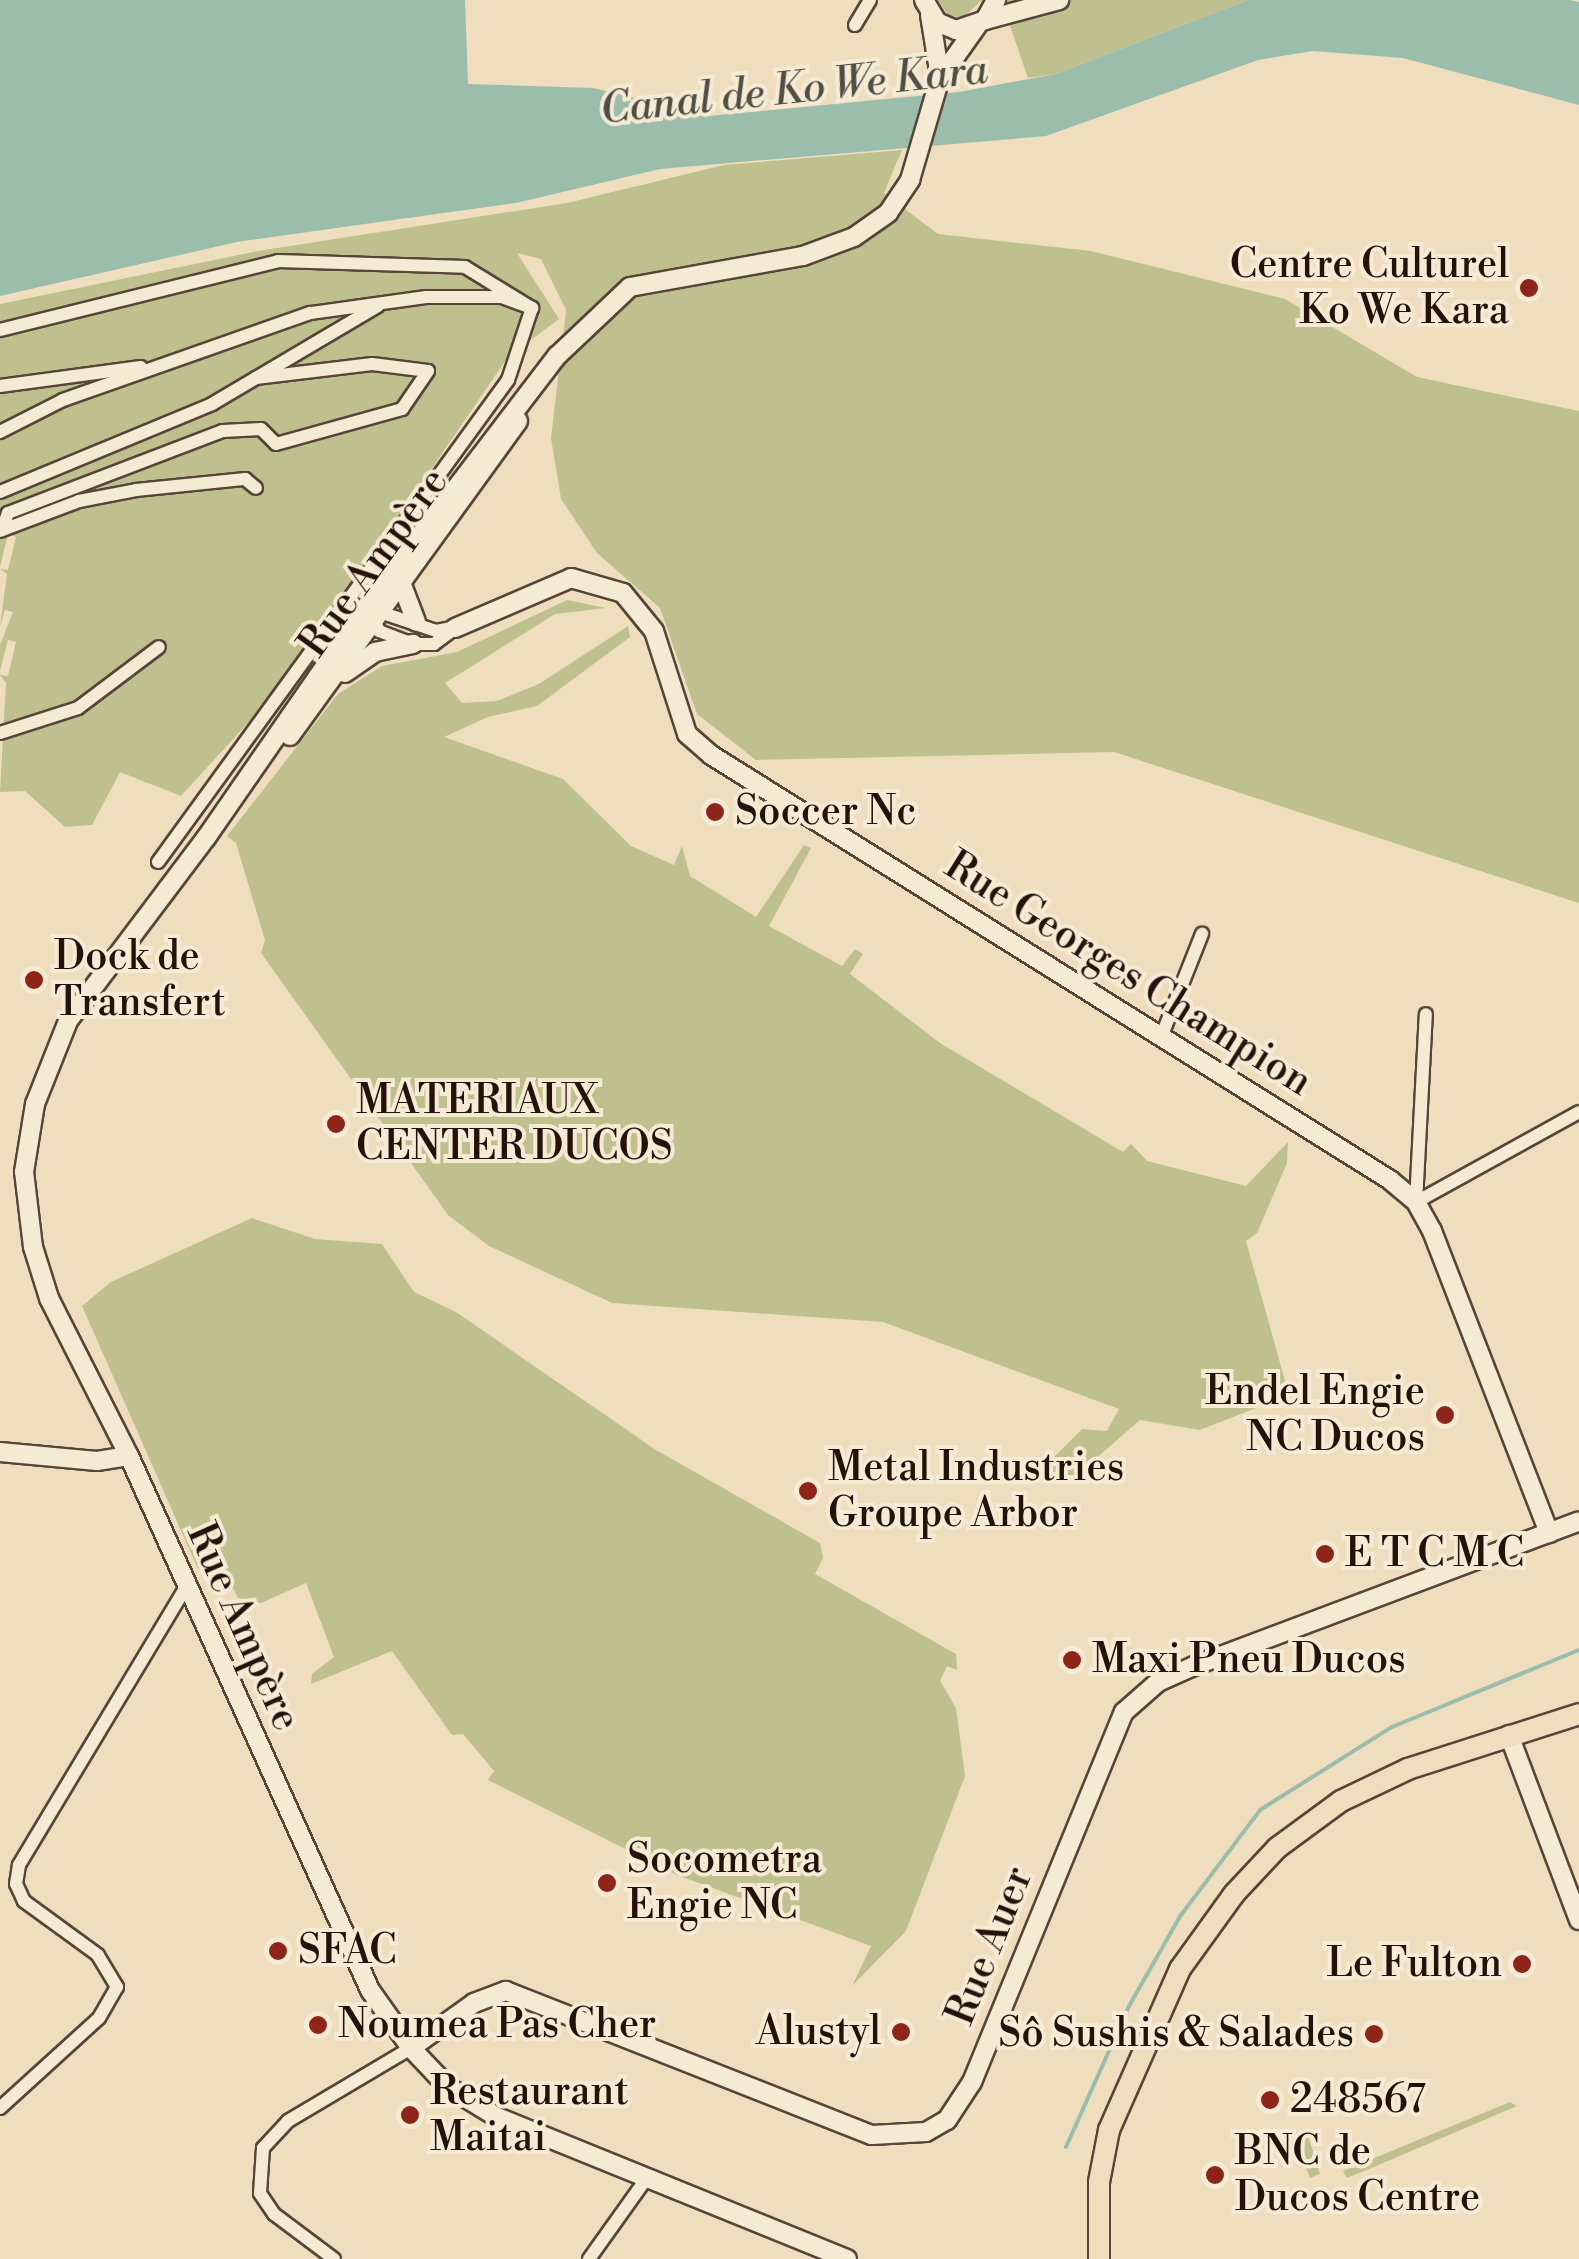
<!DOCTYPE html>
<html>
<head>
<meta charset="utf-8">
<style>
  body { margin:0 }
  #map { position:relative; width:1579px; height:2259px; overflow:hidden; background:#efdebd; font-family:"Libre Bodoni",serif }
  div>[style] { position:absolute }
  .green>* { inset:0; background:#bec08e }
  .water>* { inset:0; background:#9bbdac }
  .stream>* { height:4px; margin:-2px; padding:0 2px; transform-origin:2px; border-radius:2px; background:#9bbdac }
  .roads { filter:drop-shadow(2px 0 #574538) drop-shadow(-2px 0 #574538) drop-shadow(0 2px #574538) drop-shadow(0 -2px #574538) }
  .street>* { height:12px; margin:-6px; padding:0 6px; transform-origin:6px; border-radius:6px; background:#f5ead4 }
  .secondary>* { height:18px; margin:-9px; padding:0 9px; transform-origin:9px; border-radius:9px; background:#f5ead4 }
  .primary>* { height:20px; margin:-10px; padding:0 10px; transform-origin:10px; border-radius:10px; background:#efdebd }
  .dots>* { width:28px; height:28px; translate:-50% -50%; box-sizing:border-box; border:5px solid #f5ead4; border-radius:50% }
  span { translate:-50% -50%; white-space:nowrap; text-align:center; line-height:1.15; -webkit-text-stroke:8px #f5ead4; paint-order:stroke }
  .poi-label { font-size:40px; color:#24120b }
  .right { translate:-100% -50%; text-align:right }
  .left { translate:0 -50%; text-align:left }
  .street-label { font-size:40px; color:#24120b }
  .water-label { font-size:42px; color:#4e4e43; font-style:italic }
</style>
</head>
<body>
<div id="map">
  <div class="green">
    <div style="clip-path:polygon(938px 0,982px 0,963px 18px,948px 15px)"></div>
    <div style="clip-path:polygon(1001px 0,1248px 0,1056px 74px,1028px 78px)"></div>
    <div style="clip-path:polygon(902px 150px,884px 193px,938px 234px,1091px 251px,1285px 299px,1417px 377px,1579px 411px,1579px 903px,1114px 752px,756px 760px,697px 714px,660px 608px,597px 553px,561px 499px,551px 438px,566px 310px,541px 259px,517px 253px,559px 319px,508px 357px,287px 680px,181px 796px,120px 772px,92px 825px,65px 827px,25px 791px,0 792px,6px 683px,0 675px,8px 676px,16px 642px,8px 640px,0 671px,0 645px,13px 612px,5px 610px,0 627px,7px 574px,0 569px,8px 570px,16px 537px,8px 534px,0 567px,0 304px,258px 251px,567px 203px,724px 165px)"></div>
    <div style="clip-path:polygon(567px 600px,606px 608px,555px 614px,445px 683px,462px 703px,497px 701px,539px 684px,628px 626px,630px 637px,537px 706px,488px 717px,444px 737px,563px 779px,631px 846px,674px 865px,682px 846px,690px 876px,756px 917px,804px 845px,811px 848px,769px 926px,842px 966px,855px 949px,863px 954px,850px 974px,940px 1043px,1123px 1152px,1131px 1144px,1147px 1161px,1246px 1186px,1288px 1142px,1287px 1163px,1257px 1233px,1246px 1241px,1289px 1395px,1200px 1430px,1140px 1420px,1069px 1482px,1043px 1468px,1082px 1429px,1107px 1431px,1119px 1409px,883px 1322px,612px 1303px,489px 1246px,448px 1215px,261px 953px,265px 940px,236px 843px,227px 836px,338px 694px,382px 666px,457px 652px)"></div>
    <div style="clip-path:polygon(252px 1218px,315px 1239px,382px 1244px,414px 1292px,456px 1312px,656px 1450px,820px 1543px,823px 1558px,815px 1574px,956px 1654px,957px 1670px,947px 1666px,940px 1681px,956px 1708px,965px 1776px,906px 1931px,852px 1986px,871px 1946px,677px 1875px,488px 1780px,494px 1771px,463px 1734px,452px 1735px,392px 1651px,311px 1684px,312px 1674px,334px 1657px,306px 1583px,261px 1603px,238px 1598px,219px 1560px,198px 1569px,82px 1306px,111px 1282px)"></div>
    <div style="clip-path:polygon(1510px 2102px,1517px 2106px,1362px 2172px,1347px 2178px,1343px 2171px)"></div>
    <div style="clip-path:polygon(1306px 2129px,1320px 2174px,1310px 2178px,1293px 2134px)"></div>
  </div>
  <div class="water">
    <div style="clip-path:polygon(0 0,465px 0,468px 84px,593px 88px,709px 116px,959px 92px,1056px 74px,1248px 0,1570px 0,1579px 2px,1579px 105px,1403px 58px,1313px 51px,1258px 60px,1046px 136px,660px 169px,516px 203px,237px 242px,0 296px)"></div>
  </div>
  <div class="stream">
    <div style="left:1066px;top:2147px;width:154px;rotate:-65.9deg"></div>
    <div style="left:1129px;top:2006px;width:105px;rotate:-60.3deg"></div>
    <div style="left:1181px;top:1915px;width:131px;rotate:-53deg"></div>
    <div style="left:1260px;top:1810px;width:156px;rotate:-32.2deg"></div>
    <div style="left:1392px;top:1727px;width:202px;rotate:-22.4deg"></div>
  </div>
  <div class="roads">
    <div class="street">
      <div style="left:855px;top:25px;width:29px;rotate:-59deg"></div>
      <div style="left:0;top:330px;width:286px;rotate:-13.9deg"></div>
      <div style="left:278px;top:261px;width:187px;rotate:1.8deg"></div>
      <div style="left:465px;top:267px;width:79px;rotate:31.5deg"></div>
      <div style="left:532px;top:308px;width:32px;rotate:-160deg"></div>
      <div style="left:502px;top:297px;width:76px;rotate:180deg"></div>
      <div style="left:426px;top:297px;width:117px;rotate:172.1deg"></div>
      <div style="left:310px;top:313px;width:262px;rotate:160.6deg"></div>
      <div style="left:63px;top:400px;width:71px;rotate:153.1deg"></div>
      <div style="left:0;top:386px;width:142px;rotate:-7.7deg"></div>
      <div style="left:0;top:492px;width:230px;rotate:-22.5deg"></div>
      <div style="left:212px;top:404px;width:193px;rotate:-30.6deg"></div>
      <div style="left:2px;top:530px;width:18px;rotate:-71deg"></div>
      <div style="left:8px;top:513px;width:230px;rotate:-20.9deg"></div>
      <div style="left:223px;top:431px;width:38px;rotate:-3deg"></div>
      <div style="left:261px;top:429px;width:21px;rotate:45deg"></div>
      <div style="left:276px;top:444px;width:131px;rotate:-15.5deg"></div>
      <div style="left:402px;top:409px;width:46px;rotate:-55.6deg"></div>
      <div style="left:428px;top:371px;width:56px;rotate:-172.9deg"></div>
      <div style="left:372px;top:364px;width:117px;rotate:173.1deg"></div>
      <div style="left:0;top:531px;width:85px;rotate:-20.8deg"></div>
      <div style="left:79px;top:501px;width:58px;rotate:-10.9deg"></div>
      <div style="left:136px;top:490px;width:110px;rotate:-5.8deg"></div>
      <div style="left:245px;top:479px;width:14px;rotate:39deg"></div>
      <div style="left:377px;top:611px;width:62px;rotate:18.7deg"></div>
      <div style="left:436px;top:631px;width:16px;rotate:-11deg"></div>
      <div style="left:371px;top:615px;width:18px;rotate:63deg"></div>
      <div style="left:379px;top:631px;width:36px;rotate:21deg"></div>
      <div style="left:413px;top:644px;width:21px"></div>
      <div style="left:434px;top:644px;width:26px;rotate:-37deg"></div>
      <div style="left:0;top:733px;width:82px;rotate:-17.8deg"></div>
      <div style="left:78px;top:708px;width:101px;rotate:-37deg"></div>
      <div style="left:158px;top:862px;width:596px;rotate:-54.02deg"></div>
      <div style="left:508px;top:380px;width:76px;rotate:-71.6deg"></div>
      <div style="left:1162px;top:1035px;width:109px;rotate:-68.4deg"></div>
      <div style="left:1416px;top:1202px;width:188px;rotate:-87deg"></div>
      <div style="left:1416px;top:1202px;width:186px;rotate:-28.9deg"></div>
      <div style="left:0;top:2108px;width:134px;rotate:-42.3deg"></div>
      <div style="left:99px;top:2018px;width:36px;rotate:-60deg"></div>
      <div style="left:117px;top:1987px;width:37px;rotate:-121deg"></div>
      <div style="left:98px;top:1955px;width:92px;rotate:-143.9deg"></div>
      <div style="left:24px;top:1901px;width:19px;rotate:-115deg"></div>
      <div style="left:16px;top:1884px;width:19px;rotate:-81deg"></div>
      <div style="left:19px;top:1865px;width:321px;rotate:-59deg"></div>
      <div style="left:334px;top:2259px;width:75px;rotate:-143.1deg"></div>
      <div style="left:274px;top:2214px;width:25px;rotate:-124deg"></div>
      <div style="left:260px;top:2193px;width:45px;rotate:-86.2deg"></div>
      <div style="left:263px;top:2148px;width:37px;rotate:-47deg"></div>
      <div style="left:288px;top:2121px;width:143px;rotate:-30.7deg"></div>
      <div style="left:589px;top:2259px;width:98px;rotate:-54.5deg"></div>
    </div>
    <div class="secondary">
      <div style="left:924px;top:0;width:26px;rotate:59deg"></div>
      <div style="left:937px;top:22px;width:21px;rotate:23deg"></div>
      <div style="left:956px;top:30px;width:31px;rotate:-19deg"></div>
      <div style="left:985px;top:20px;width:23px;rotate:-61deg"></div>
      <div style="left:930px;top:15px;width:63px;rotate:80.8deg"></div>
      <div style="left:985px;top:20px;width:77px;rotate:-15.1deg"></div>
      <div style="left:402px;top:585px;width:39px;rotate:69deg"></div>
      <div style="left:455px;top:628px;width:126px;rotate:-23.3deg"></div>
      <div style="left:571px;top:578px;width:54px;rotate:16.1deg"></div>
      <div style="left:623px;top:593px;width:49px;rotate:50.8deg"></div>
      <div style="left:654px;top:631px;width:108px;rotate:72.2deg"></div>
      <div style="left:687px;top:734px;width:32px;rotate:41deg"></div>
      <div style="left:711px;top:755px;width:801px;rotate:32.04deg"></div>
      <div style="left:1390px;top:1180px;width:34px;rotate:40deg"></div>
      <div style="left:1416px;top:1202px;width:33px;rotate:61deg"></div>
      <div style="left:1432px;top:1231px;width:324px;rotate:68.8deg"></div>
      <div style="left:345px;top:673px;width:37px;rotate:-35deg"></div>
      <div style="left:375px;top:652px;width:39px;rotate:-12deg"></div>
      <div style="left:290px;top:736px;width:389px;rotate:-54.1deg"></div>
      <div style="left:0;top:1452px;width:97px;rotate:5.3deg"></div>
      <div style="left:97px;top:1461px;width:32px;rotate:-9deg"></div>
      <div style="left:1509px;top:1735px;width:198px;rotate:69.3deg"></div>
      <div style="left:411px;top:2048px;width:77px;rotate:-35.5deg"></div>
      <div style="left:474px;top:2003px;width:34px;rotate:-21deg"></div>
      <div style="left:506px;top:1991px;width:393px;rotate:21.5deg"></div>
      <div style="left:872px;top:2135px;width:54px;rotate:-3.2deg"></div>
      <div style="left:926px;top:2132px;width:24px;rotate:-30deg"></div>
      <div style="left:947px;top:2120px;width:45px;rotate:-56.7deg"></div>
      <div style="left:972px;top:2082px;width:400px;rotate:-67.7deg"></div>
      <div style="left:1124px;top:1712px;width:45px;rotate:-41.4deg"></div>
      <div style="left:1158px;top:1682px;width:39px;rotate:-24deg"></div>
      <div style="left:1194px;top:1666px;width:411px;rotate:-20.6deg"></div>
      <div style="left:847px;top:2259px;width:378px;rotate:-157.9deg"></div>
      <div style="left:497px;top:2117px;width:57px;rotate:-148.5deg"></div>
      <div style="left:448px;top:2087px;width:54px;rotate:-133.5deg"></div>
      <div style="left:411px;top:2048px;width:71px;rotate:-125.3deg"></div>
      <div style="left:370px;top:1990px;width:586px;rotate:-114.29deg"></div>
      <div style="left:129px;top:1456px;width:177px;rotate:-116.9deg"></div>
      <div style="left:49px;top:1298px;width:53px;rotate:-107.4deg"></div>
      <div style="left:33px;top:1247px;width:76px;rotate:-96.8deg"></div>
      <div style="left:24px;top:1172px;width:69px;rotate:-80.8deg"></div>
      <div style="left:35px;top:1104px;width:89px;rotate:-68.3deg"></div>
      <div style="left:68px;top:1021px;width:229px;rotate:-53deg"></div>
      <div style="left:206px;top:838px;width:302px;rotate:-55.3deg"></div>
      <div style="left:378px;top:590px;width:295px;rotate:-52.6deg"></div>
      <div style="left:557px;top:356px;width:100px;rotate:-43.4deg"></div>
      <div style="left:630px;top:287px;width:176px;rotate:-10.2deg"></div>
      <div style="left:803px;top:256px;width:54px;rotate:-20.4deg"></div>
      <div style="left:854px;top:237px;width:42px;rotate:-35.2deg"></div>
      <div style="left:888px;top:213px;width:40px;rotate:-56deg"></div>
      <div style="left:910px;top:180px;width:106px;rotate:-73.6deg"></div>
      <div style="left:940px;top:78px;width:64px;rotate:-54.6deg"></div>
    </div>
    <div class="primary">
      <div style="left:1099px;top:2259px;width:77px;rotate:-90deg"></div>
      <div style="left:1099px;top:2182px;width:53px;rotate:-79.1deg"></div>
      <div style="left:1109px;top:2130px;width:176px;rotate:-66.2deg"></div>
      <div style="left:1180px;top:1969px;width:92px;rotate:-54.2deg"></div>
      <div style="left:1234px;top:1894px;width:63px;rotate:-46.9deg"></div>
      <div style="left:1277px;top:1848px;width:79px;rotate:-36.3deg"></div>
      <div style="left:1341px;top:1801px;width:74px;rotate:-25.5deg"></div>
      <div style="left:1408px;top:1769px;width:180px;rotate:-17.8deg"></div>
    </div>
  </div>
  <div class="dots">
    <div style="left:1529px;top:288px;background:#8f2418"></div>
    <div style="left:715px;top:812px;background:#8f2418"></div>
    <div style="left:34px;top:980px;background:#8f2418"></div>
    <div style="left:336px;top:1124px;background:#8f2418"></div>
    <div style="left:1445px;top:1415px;background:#8f2418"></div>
    <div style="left:808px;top:1491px;background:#8f2418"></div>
    <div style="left:1325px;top:1554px;background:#8f2418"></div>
    <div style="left:1072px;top:1660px;background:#8f2418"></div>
    <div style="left:607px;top:1883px;background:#8f2418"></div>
    <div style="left:278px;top:1951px;background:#8f2418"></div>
    <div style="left:1522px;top:1964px;background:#8f2418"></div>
    <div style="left:318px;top:2025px;background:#8f2418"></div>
    <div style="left:901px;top:2032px;background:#8f2418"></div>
    <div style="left:1374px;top:2034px;background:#8f2418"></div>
    <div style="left:1270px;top:2100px;background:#8f2418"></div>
    <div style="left:410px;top:2115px;background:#8f2418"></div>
    <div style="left:1215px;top:2175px;background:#8f2418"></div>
  </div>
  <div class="poi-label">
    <span class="right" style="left:1509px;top:288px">Centre Culturel<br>Ko We Kara</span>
    <span class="left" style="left:735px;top:812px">Soccer Nc</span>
    <span class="left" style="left:54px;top:980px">Dock de<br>Transfert</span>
    <span class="left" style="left:356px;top:1124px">MATERIAUX<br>CENTER DUCOS</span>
    <span class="right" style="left:1425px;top:1415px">Endel Engie<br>NC Ducos</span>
    <span class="left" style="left:828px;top:1491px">Metal Industries<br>Groupe Arbor</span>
    <span class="left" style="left:1345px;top:1554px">E T C M C</span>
    <span class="left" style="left:1092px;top:1660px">Maxi Pneu Ducos</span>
    <span class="left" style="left:627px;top:1883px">Socometra<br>Engie NC</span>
    <span class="left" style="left:298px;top:1951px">SFAC</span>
    <span class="right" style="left:1502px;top:1964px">Le Fulton</span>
    <span class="left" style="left:338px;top:2025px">Noumea Pas Cher</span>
    <span class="right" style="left:881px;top:2032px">Alustyl</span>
    <span class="right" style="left:1354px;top:2034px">Sô Sushis &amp; Salades</span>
    <span class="left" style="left:430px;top:2115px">Restaurant<br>Maitai</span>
    <span class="left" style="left:1290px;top:2100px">248567</span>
    <span class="left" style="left:1235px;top:2175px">BNC de<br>Ducos Centre</span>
  </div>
  <div class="street-label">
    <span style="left:374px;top:563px;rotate:-54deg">Rue Ampère</span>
    <span style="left:1128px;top:974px;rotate:32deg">Rue Georges Champion</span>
    <span style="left:243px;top:1627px;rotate:66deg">Rue Ampère</span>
    <span style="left:990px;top:1946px;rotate:-68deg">Rue Auer</span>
  </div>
  <div class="water-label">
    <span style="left:794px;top:91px;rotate:-6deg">Canal de Ko We Kara</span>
  </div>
</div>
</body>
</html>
